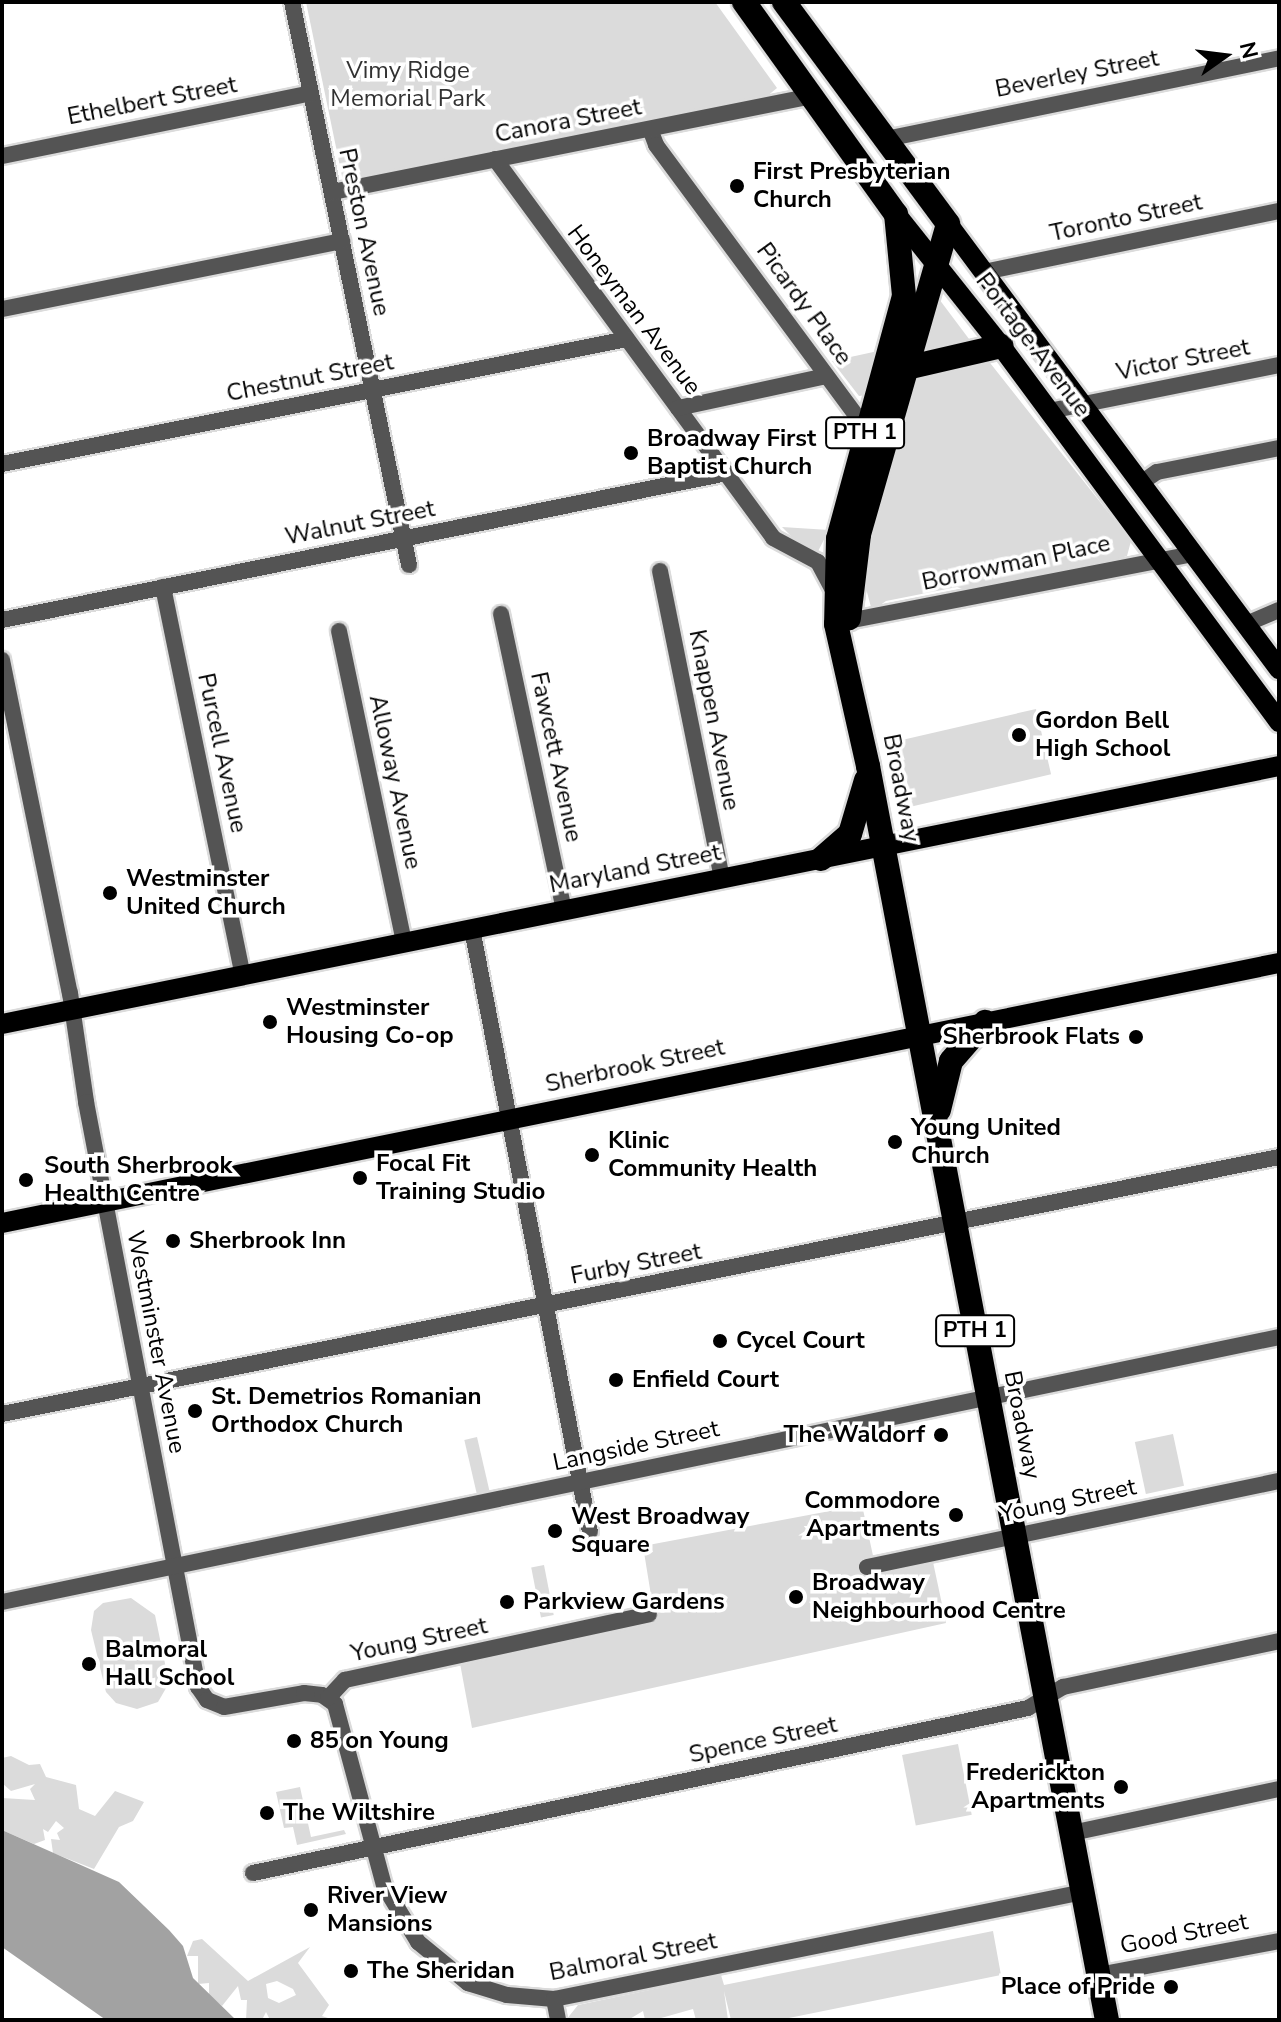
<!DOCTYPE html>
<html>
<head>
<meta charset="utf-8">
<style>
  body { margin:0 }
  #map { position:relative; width:1281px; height:2022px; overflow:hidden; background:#fff; font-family:"Nunito Sans",sans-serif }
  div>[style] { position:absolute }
  .green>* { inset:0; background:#dbdbdb; transform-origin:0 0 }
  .water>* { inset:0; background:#a2a2a2 }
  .roads { filter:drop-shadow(2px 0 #dbdbdb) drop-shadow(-2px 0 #dbdbdb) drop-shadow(0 2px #dbdbdb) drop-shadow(0 -2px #dbdbdb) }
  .minor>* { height:16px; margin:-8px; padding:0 8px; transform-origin:8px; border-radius:8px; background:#545454 }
  .major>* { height:20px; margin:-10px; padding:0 10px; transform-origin:10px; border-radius:10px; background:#000 }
  .highway>* { height:24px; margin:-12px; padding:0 12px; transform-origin:12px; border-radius:12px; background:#000 }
  .dots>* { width:22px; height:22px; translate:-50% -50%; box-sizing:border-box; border:4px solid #fff; border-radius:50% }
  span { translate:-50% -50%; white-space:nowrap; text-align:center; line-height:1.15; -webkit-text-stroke:7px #fff; paint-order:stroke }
  .shield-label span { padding:2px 6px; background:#fff; border:2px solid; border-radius:6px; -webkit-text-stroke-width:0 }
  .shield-label { font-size:22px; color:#000; font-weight:700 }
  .park-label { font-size:24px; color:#323232 }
  .street-label { font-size:24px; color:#000 }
  .poi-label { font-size:24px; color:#000; font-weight:700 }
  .left { translate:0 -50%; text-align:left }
  .right { translate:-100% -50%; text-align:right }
  .frame { position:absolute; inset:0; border:4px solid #000; pointer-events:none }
  .north { position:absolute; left:1185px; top:16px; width:80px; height:80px; -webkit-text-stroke:6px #fff; paint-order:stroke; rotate:76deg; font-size:22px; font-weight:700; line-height:32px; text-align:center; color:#000 }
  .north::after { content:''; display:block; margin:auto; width:28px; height:36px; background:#000; clip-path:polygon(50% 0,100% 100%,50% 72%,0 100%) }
</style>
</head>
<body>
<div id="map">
  <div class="green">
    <div style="clip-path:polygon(306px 2px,715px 2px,777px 88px,766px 97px,343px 181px)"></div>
    <div style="clip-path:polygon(939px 299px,969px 339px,922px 356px)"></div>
    <div style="clip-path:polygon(878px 351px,866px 395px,859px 396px,832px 361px)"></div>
    <div style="clip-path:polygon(983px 354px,1131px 541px,1127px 556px,1056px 579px,969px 591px,957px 587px,886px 601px,872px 611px,863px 577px,868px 551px,921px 367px)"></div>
    <div style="clip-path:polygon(782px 527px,829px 530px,814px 559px)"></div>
    <div style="left:1036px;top:709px;width:67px;height:142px;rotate:77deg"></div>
    <div style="left:1173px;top:1434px;width:53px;height:39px;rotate:78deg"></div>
    <div style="left:477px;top:1437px;width:55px;height:13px;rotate:77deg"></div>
    <div style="clip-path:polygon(862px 1505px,877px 1574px,933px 1562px,946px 1623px,472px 1728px,459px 1658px,655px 1620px,643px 1546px)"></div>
    <div style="left:544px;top:1565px;width:51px;height:13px;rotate:79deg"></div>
    <div style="clip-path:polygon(131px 1598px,155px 1615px,169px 1683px,158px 1702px,137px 1709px,116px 1703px,106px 1692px,91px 1630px,94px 1611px,103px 1603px)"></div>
    <div style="left:958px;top:1744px;width:72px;height:57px;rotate:79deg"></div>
    <div style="clip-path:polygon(11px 1756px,29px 1765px,40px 1764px,46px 1777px,76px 1785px,79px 1809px,95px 1816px,115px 1791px,144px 1802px,133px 1821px,119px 1827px,94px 1869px,53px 1853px,51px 1839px,60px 1840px,57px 1833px,64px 1828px,56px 1821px,48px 1832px,43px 1829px,45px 1840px,34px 1844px,2px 1830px,2px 1798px,35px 1800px,30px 1789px,35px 1784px,11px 1791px,2px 1783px,2px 1758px)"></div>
    <div style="clip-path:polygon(300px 1787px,311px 1837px,344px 1830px,346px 1834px,297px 1845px,293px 1827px,284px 1828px,276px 1792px)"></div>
    <div style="clip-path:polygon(993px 1931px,1001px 1975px,779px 2020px,731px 2020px,724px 1991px,728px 2020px,696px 2020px,693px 2009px,654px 2020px,645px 2020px,643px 2011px,628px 2020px,566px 2020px,578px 2005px,721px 1975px,724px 1985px)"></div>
    <div style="clip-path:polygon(evenodd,202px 1939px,248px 1981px,310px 1947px,298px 1963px,329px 2005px,322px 2016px,334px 2020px,270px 2020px,266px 2012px,262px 2020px,246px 2020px,247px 2000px,241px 2000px,238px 1986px,222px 2006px,209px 1996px,209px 1983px,198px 1984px,198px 1956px,187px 1956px,193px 1941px,202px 1939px,277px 1981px,293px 1989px,296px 1995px,279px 2003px,268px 1998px,266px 1984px,277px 1981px)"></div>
  </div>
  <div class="water">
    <div style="clip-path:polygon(2px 1830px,119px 1882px,169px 1930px,183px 1946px,193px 1978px,236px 2020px,106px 2020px,2px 1947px)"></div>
  </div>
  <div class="roads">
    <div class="minor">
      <div style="left:292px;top:2px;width:575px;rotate:78.26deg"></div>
      <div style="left:650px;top:129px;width:17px;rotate:69deg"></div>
      <div style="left:656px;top:145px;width:353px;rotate:53.5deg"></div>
      <div style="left:886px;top:139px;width:401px;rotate:-11.6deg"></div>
      <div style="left:2px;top:156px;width:315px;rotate:-11.5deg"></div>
      <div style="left:495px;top:159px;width:470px;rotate:53.7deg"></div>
      <div style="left:773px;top:538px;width:51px;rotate:28.1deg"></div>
      <div style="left:818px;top:562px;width:32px;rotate:62deg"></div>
      <div style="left:332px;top:192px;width:490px;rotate:-11.3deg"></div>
      <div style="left:984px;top:272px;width:301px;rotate:-11.7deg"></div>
      <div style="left:2px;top:309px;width:347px;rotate:-11.3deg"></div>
      <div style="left:678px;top:408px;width:151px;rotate:-12.2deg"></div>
      <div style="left:1049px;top:411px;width:235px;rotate:-11.3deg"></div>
      <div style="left:2px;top:464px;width:637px;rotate:-11.31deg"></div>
      <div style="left:1141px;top:483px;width:19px;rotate:-35deg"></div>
      <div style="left:1157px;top:472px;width:124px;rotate:-11.1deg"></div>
      <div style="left:660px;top:571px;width:314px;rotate:78.6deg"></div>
      <div style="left:163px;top:587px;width:397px;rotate:78.4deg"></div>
      <div style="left:501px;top:614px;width:303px;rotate:78deg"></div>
      <div style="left:2px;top:620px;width:740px;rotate:-11.46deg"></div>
      <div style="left:848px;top:621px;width:352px;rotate:-11deg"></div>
      <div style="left:1246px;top:624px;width:36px;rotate:-23deg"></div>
      <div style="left:339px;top:631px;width:319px;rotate:78.2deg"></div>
      <div style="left:2px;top:660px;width:340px;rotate:78.5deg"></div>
      <div style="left:70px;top:993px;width:110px;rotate:81.6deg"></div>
      <div style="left:86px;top:1102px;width:596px;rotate:79.16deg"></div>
      <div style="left:198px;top:1687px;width:16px;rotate:55deg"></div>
      <div style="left:207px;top:1700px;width:18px;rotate:22deg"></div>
      <div style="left:224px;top:1707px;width:81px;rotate:-9.9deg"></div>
      <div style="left:304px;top:1693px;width:18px;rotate:6deg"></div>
      <div style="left:322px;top:1695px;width:16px;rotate:35deg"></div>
      <div style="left:335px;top:1704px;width:188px;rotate:74.9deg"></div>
      <div style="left:384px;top:1886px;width:66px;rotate:58.7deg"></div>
      <div style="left:418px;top:1942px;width:65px;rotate:39.4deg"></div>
      <div style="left:468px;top:1983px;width:41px;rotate:17.1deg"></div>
      <div style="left:507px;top:1995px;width:47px;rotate:4.9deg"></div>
      <div style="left:554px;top:1999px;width:540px;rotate:-11.43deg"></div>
      <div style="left:472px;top:929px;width:614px;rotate:78.93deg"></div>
      <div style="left:2px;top:1414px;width:1303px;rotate:-11.38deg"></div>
      <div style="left:867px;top:1567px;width:421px;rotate:-11.8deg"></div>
      <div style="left:2px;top:1602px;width:1304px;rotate:-11.72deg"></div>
      <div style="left:328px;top:1698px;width:25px;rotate:-47deg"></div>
      <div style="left:345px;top:1680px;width:311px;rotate:-12.2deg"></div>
      <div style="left:1072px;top:1833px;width:212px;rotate:-12deg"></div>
      <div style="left:253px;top:1873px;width:792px;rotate:-12.02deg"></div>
      <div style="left:1028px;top:1708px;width:41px;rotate:-31deg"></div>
      <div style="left:1063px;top:1687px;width:221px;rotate:-12deg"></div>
      <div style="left:1099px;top:1975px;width:183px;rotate:-10.7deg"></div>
      <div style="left:554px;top:1999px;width:21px;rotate:79deg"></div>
    </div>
    <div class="major">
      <div style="left:896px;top:214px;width:169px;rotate:51.5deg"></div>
      <div style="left:1001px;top:346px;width:468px;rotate:53.5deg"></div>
      <div style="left:948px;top:224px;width:555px;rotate:53.36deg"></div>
      <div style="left:2px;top:1024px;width:1303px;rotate:-11.42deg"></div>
      <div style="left:2px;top:1223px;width:1303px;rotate:-11.51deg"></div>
    </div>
    <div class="highway">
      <div style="left:744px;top:2px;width:261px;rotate:54.4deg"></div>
      <div style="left:896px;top:214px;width:82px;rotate:84.4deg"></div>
      <div style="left:904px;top:296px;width:252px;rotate:105.2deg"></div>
      <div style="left:838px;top:539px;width:85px;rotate:91.3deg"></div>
      <div style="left:836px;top:624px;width:146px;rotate:77.3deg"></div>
      <div style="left:868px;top:766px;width:1277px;rotate:79.21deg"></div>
      <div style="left:784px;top:2px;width:276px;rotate:53.5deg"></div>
      <div style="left:948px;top:224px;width:323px;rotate:106deg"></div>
      <div style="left:859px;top:535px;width:84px;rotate:96.9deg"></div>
      <div style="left:906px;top:368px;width:98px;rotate:-13deg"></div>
      <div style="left:821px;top:859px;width:38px;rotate:-41deg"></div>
      <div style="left:850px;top:834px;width:56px;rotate:-73.5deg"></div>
      <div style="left:939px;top:1110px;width:50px;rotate:-76.2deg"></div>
      <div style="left:951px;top:1061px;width:52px;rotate:-48.9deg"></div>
    </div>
  </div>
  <div class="dots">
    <div style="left:737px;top:186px;background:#000"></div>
    <div style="left:631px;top:453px;background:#000"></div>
    <div style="left:1019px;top:735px;background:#000"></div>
    <div style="left:110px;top:893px;background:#000"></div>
    <div style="left:270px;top:1022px;background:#000"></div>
    <div style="left:1136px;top:1037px;background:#000"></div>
    <div style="left:895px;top:1142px;background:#000"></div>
    <div style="left:592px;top:1155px;background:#000"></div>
    <div style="left:360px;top:1178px;background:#000"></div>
    <div style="left:26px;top:1180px;background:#000"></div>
    <div style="left:173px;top:1241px;background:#000"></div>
    <div style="left:720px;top:1341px;background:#000"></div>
    <div style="left:616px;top:1380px;background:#000"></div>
    <div style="left:195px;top:1411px;background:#000"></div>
    <div style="left:941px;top:1435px;background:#000"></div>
    <div style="left:956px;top:1515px;background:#000"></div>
    <div style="left:555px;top:1531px;background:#000"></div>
    <div style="left:796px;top:1597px;background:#000"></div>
    <div style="left:507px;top:1602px;background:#000"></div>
    <div style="left:89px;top:1664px;background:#000"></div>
    <div style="left:294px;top:1741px;background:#000"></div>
    <div style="left:1121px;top:1787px;background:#000"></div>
    <div style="left:267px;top:1813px;background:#000"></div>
    <div style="left:311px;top:1910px;background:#000"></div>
    <div style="left:351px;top:1971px;background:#000"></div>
    <div style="left:1171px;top:1987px;background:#000"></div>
  </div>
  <div class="shield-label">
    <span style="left:865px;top:433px">PTH 1</span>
    <span style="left:975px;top:1331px">PTH 1</span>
  </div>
  <div class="park-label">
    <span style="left:408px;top:85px">Vimy Ridge<br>Memorial Park</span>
  </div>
  <div class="street-label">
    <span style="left:1077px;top:74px;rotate:-11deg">Beverley Street</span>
    <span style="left:152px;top:101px;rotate:-11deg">Ethelbert Street</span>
    <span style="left:568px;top:121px;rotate:-11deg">Canora Street</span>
    <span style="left:1126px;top:218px;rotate:-12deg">Toronto Street</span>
    <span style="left:364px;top:232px;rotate:78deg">Preston Avenue</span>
    <span style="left:804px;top:304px;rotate:54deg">Picardy Place</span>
    <span style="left:634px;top:310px;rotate:53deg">Honeyman Avenue</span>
    <span style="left:1033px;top:345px;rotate:53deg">Portage Avenue</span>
    <span style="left:1183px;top:360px;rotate:-11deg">Victor Street</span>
    <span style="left:310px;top:378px;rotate:-11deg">Chestnut Street</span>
    <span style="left:360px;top:523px;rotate:-11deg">Walnut Street</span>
    <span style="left:1016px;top:563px;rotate:-12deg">Borrowman Place</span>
    <span style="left:714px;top:720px;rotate:79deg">Knappen Avenue</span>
    <span style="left:222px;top:753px;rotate:78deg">Purcell Avenue</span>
    <span style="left:556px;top:757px;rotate:78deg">Fawcett Avenue</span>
    <span style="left:395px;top:782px;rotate:78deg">Alloway Avenue</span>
    <span style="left:901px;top:788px;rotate:79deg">Broadway</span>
    <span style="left:635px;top:869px;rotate:-11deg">Maryland Street</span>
    <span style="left:635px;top:1066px;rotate:-12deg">Sherbrook Street</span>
    <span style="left:636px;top:1264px;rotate:-11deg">Furby Street</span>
    <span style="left:156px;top:1342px;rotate:79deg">Westminster Avenue</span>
    <span style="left:1022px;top:1425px;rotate:79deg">Broadway</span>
    <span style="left:636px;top:1446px;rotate:-12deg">Langside Street</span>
    <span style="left:1068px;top:1501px;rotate:-12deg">Young Street</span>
    <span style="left:419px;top:1640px;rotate:-12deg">Young Street</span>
    <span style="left:763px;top:1740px;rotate:-12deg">Spence Street</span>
    <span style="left:1184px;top:1934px;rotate:-11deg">Good Street</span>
    <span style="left:633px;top:1957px;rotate:-11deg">Balmoral Street</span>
  </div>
  <div class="poi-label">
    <span class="left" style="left:753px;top:186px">First Presbyterian<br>Church</span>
    <span class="left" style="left:647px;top:453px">Broadway First<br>Baptist Church</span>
    <span class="left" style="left:1035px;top:735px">Gordon Bell<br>High School</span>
    <span class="left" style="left:126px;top:893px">Westminster<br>United Church</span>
    <span class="left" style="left:286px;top:1022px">Westminster<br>Housing Co-op</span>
    <span class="right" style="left:1120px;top:1037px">Sherbrook Flats</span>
    <span class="left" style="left:911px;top:1142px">Young United<br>Church</span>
    <span class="left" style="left:608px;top:1155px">Klinic<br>Community Health</span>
    <span class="left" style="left:376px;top:1178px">Focal Fit<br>Training Studio</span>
    <span class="left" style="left:44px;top:1180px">South Sherbrook<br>Health Centre</span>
    <span class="left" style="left:189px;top:1241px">Sherbrook Inn</span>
    <span class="left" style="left:736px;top:1341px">Cycel Court</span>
    <span class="left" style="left:632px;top:1380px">Enfield Court</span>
    <span class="left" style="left:211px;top:1411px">St. Demetrios Romanian<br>Orthodox Church</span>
    <span class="right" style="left:925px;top:1435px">The Waldorf</span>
    <span class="right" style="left:940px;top:1515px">Commodore<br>Apartments</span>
    <span class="left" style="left:571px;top:1531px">West Broadway<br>Square</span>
    <span class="left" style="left:812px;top:1597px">Broadway<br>Neighbourhood Centre</span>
    <span class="left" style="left:523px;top:1602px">Parkview Gardens</span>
    <span class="left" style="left:105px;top:1664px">Balmoral<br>Hall School</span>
    <span class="left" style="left:310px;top:1741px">85 on Young</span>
    <span class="right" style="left:1105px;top:1787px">Frederickton<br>Apartments</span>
    <span class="left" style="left:283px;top:1813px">The Wiltshire</span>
    <span class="left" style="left:327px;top:1910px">River View<br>Mansions</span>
    <span class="left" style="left:367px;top:1971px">The Sheridan</span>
    <span class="right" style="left:1155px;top:1987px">Place of Pride</span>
  </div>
  <div class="frame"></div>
  <div class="north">N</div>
</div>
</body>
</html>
